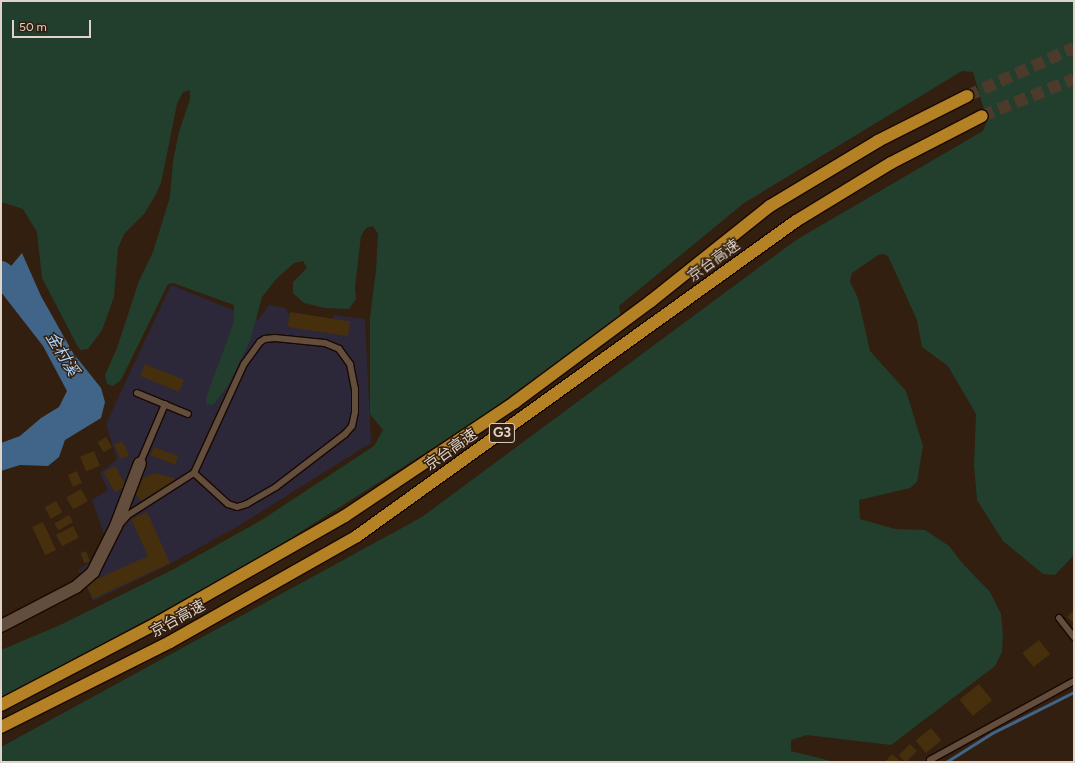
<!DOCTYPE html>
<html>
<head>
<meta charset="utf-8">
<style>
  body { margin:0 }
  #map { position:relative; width:1075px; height:763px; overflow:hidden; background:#321f0f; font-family:Figtree,"Noto Sans SC",sans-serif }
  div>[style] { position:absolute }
  .industrial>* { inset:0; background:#2c2839 }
  .green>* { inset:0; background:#223f2d }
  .water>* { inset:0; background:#406589 }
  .stream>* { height:3px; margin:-1.5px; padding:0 1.5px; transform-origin:1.5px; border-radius:1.5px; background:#406589 }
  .river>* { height:19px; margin:-9.5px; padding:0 9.5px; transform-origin:9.5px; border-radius:9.5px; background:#406589 }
  .building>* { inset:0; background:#462f0d; transform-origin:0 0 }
  .highway-tunnel>* { height:12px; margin-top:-6px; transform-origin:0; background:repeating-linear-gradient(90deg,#4c3a2b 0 12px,transparent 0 18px) }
  .roads { filter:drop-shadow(1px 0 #190800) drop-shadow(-1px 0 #190800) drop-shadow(0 1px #190800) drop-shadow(0 -1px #190800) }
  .lane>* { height:6px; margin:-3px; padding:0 3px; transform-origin:3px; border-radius:3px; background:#634d3c }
  .street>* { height:12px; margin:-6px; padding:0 6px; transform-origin:6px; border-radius:6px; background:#634d3c }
  .highway>* { height:12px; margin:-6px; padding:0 6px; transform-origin:6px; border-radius:6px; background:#b48225 }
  span { translate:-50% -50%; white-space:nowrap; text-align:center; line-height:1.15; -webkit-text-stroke:3px #321f0f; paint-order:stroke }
  .shield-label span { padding:1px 3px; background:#321f0f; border:1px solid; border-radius:3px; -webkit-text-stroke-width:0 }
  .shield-label { font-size:14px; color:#e0d3c9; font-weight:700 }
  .street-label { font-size:15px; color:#e0d3c9 }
  .water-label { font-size:16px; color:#adcff3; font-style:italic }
  .frame { position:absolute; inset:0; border:2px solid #e0d3c9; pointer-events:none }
  .scale { position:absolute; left:12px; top:20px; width:79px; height:18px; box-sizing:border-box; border:2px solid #e0d3c9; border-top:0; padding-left:5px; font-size:12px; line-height:14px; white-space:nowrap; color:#e0d3c9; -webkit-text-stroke:3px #321f0f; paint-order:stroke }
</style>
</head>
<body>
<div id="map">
  <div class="industrial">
    <div style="clip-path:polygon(171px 285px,258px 320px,269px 305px,286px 308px,292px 320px,331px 324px,334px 315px,365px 319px,371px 443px,240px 525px,170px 564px,93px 601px,78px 570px,91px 561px,104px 534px,92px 500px,108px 490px,100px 473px,117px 459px,106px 424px)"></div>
  </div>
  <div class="green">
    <div style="clip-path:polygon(1px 1px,1074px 1px,1074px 555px,1055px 575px,1043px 574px,1003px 541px,977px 500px,974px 465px,976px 414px,948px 366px,922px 347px,917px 320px,888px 256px,883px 254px,878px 255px,852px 273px,850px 282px,858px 298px,870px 351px,906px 391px,923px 446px,917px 482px,910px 488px,859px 500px,860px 519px,895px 529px,925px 530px,949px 546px,963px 564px,990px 592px,1001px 614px,1003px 635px,1002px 652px,995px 666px,891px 745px,807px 735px,791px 740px,791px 751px,835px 762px,1px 762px,1px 747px,422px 517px,796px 240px,983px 131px,987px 120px,973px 72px,962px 71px,744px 203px,619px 306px,621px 317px,471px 424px,267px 553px,165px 610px,1px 698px,1px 650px,58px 626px,174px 569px,260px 521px,374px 446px,383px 430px,370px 414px,370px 317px,376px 271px,378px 234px,373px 226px,366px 228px,361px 236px,355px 287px,356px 299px,349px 309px,325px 308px,304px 303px,293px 293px,293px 282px,307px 268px,303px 261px,294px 263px,277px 278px,262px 297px,251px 338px,229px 384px,213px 405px,206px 404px,207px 395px,234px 322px,234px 305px,173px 283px,168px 284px,121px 380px,113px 386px,107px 384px,105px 375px,117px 348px,139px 281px,153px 252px,170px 197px,173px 161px,179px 132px,190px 99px,190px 90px,183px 92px,177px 104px,161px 183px,156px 194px,144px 214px,124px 234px,118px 248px,114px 297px,102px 330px,88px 349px,81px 350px,78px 347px,42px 278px,37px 232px,23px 209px,1px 202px)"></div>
  </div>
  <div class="water">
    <div style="clip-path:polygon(22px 253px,41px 296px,73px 353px,101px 388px,105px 402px,101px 418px,65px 440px,59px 457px,48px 466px,20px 465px,1px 471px,1px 443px,20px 436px,41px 418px,59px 407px,67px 391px,43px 346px,1px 292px,1px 278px)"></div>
  </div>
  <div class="stream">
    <div style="left:946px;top:762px;width:54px;rotate:-32.2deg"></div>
    <div style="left:992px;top:733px;width:92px;rotate:-26.6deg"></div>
  </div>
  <div class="river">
    <div style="left:1px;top:270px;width:14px;rotate:36deg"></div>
    <div style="left:12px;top:278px;width:17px;rotate:57deg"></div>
  </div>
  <div class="building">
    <div style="left:290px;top:312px;width:61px;height:15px;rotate:9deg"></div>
    <div style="left:145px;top:364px;width:42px;height:13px;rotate:22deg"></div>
    <div style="left:106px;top:437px;width:12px;height:10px;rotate:59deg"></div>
    <div style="left:122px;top:441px;width:16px;height:9px;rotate:63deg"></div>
    <div style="left:154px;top:447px;width:26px;height:9px;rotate:21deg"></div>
    <div style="left:94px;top:451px;width:16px;height:15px;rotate:68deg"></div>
    <div style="left:115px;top:466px;width:23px;height:13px;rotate:61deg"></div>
    <div style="left:77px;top:471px;width:13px;height:10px;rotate:67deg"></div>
    <div style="clip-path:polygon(155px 473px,174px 478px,175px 480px,141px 501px,136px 495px,143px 478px)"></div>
    <div style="left:81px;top:489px;width:14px;height:17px;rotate:60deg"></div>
    <div style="left:56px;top:501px;width:13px;height:13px;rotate:61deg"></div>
    <div style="clip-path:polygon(147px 512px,170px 563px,93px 599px,86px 584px,148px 556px,131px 519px)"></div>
    <div style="left:69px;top:515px;width:8px;height:17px;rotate:60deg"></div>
    <div style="left:43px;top:522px;width:31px;height:12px;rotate:65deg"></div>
    <div style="left:73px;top:526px;width:13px;height:19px;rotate:63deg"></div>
    <div style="left:86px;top:551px;width:11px;height:6px;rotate:68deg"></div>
    <div style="clip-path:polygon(1074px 610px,1074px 623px,1067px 617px)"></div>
    <div style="left:1039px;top:640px;width:18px;height:21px;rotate:52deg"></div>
    <div style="left:979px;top:684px;width:21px;height:25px;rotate:51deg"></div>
    <div style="left:931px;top:728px;width:16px;height:20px;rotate:50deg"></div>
    <div style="left:910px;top:744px;width:10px;height:16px;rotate:45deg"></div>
    <div style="clip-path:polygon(892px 754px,901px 762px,885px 762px)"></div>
  </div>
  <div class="highway-tunnel">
    <div style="left:967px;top:96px;width:117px;rotate:-24.2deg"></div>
    <div style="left:982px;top:116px;width:99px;rotate:-21.9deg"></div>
  </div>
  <div class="roads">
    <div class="lane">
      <div style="left:137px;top:393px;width:55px;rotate:22.4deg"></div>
      <div style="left:140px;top:463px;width:64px;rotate:-67deg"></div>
      <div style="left:121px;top:523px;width:11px;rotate:-49deg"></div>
      <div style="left:128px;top:515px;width:78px;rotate:-32.5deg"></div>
      <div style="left:194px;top:473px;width:120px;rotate:-65.4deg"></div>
      <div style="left:244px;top:364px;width:27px;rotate:-54deg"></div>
      <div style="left:260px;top:342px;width:6px;rotate:-31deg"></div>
      <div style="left:265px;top:339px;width:10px;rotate:-6deg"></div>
      <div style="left:275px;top:338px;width:50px;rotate:5.7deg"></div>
      <div style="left:325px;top:343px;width:15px;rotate:23deg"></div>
      <div style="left:339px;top:349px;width:19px;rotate:54deg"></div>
      <div style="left:350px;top:364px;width:25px;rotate:79deg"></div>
      <div style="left:355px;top:389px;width:23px;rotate:90deg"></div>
      <div style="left:355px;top:412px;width:14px;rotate:102deg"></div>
      <div style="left:352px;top:426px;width:11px;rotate:131deg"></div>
      <div style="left:345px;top:434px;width:87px;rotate:142.5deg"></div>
      <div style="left:276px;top:487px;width:34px;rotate:150deg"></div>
      <div style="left:247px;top:504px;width:10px;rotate:163deg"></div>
      <div style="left:237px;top:507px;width:9px;rotate:-162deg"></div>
      <div style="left:228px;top:504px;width:46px;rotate:-137.6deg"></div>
      <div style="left:1059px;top:618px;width:24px;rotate:52deg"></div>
      <div style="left:930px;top:760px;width:164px;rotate:-28.7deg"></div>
    </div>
    <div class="street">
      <div style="left:1px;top:626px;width:85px;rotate:-27.5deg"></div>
      <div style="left:76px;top:587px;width:23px;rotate:-41deg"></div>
      <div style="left:93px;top:572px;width:51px;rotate:-63.4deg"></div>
      <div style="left:116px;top:526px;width:67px;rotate:-69.1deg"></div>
    </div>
    <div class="highway">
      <div style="left:1px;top:705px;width:178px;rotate:-27.7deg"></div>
      <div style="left:159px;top:622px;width:214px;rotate:-29.7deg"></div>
      <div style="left:345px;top:516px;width:205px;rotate:-33.8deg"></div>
      <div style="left:515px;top:402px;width:169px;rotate:-36.6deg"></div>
      <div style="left:651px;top:301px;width:152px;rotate:-38.6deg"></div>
      <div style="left:770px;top:206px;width:126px;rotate:-31deg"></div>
      <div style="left:878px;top:141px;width:100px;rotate:-26.8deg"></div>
      <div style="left:1px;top:727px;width:189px;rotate:-26.7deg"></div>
      <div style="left:170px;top:642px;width:215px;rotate:-29.5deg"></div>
      <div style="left:357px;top:536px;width:540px;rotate:-35.66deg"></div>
      <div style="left:796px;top:221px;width:111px;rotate:-31.4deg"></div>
      <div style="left:891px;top:163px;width:102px;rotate:-27.3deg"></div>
    </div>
  </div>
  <div class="shield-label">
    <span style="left:502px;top:433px">G3</span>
  </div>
  <div class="street-label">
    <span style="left:714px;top:261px;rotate:-36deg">京台高速</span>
    <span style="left:451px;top:450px;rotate:-35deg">京台高速</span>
    <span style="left:178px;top:619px;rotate:-29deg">京台高速</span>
  </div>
  <div class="water-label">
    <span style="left:62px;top:354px;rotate:59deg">金村溪</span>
  </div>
  <div class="frame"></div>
  <div class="scale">50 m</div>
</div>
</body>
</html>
